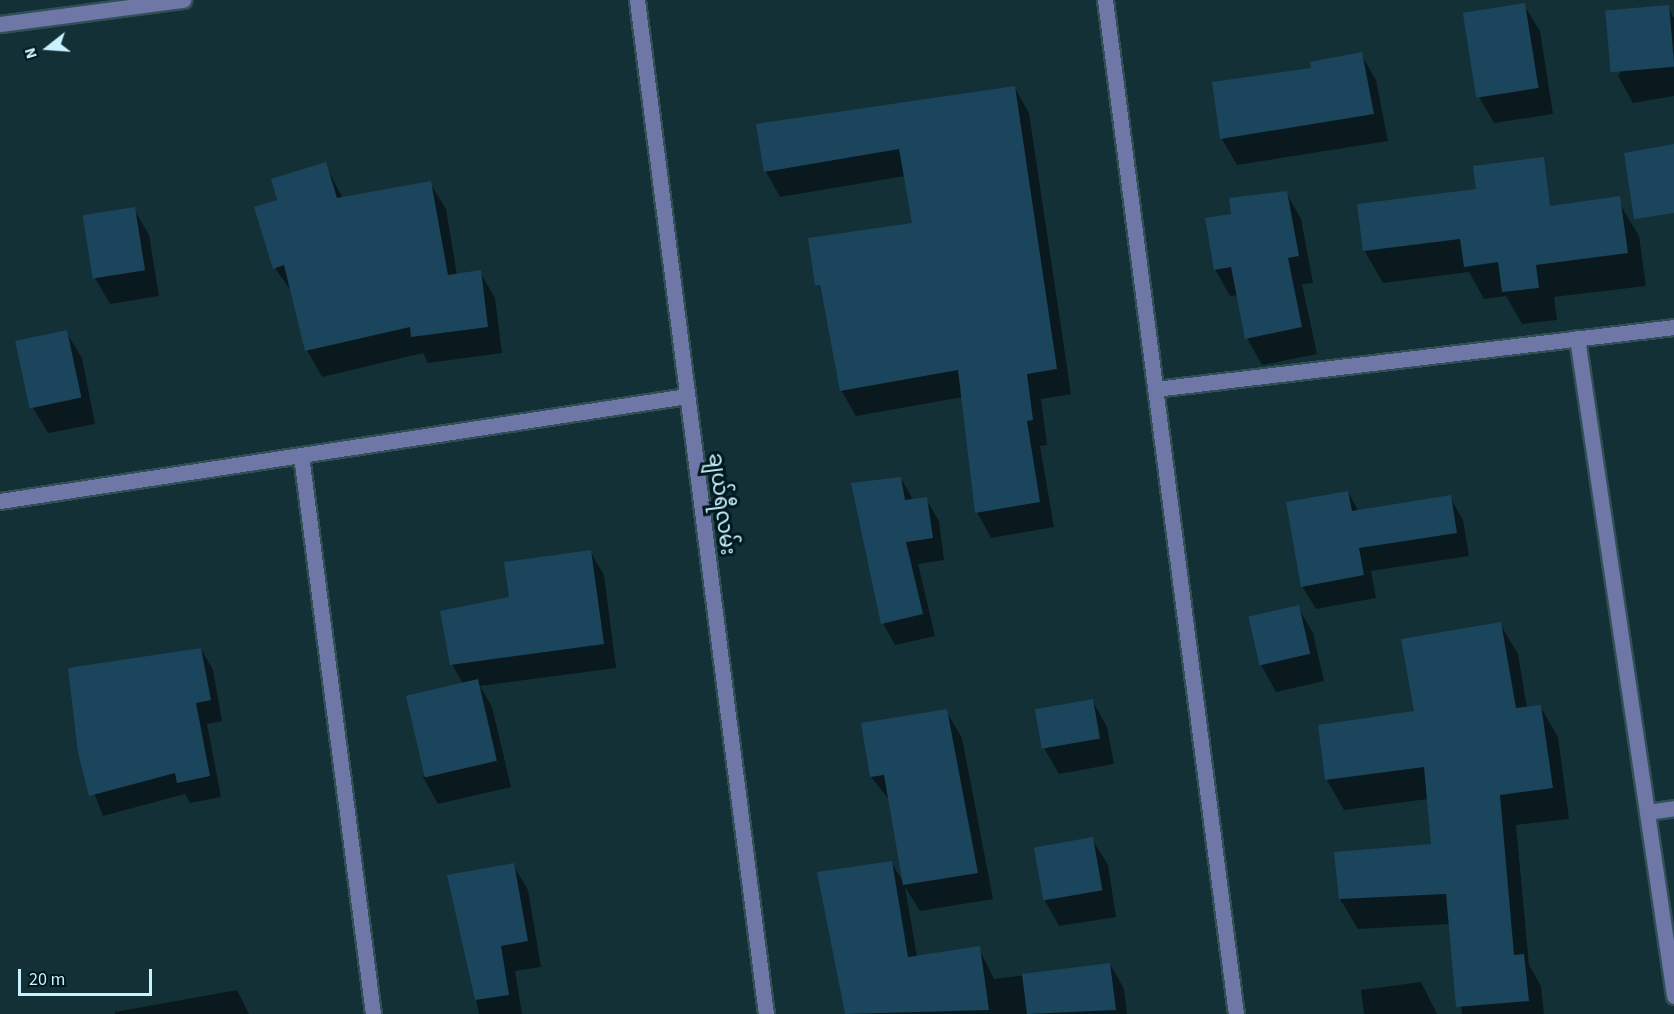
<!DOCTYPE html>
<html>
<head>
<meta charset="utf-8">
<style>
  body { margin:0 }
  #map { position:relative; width:1674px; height:1014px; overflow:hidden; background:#133037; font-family:"Source Sans 3","Noto Sans Myanmar",sans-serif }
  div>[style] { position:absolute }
  .shadow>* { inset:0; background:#0007 }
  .building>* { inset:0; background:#1b455c; transform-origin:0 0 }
  .roads { filter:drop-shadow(2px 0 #304f57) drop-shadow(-2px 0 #304f57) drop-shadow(0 2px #304f57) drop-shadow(0 -2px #304f57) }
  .minor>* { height:15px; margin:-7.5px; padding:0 7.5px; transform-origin:7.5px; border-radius:7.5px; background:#6e77a6 }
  span { translate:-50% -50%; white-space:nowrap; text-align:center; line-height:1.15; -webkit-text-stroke:6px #00181e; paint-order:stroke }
  .street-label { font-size:21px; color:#c8f2fd }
  .north { position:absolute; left:18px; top:18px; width:60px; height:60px; -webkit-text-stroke:4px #00181e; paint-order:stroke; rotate:253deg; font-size:16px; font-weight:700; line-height:24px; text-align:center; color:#c8f2fd }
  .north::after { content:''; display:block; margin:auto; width:21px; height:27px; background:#c8f2fd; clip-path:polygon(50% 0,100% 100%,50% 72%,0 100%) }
  .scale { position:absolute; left:18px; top:969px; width:134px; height:27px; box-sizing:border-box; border:3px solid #c8f2fd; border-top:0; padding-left:8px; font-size:18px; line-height:21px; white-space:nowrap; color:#c8f2fd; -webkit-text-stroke:4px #00181e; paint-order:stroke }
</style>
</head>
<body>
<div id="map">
  <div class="shadow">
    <div style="clip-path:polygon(1524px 5px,1540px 31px,1553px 114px,1494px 123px,1479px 97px)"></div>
    <div style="clip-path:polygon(1668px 7px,1674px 18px,1674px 96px,1633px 103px,1618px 76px)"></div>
    <div style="clip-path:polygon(1361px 54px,1376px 80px,1388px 141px,1237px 165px,1222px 139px,1313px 69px)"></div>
    <div style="clip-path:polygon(1015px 88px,1029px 113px,1071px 394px,1041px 399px,1047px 445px,1040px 446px,1054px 527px,991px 538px,977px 512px,963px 397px,856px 416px,841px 390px,810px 239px,913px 225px,905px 176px,780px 197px,766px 172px,757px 125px)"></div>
    <div style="clip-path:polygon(325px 164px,343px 199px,430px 183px,446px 209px,457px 275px,480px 272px,495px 298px,502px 353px,428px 363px,423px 353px,322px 377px,307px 350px,293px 294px,275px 268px,279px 201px)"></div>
    <div style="clip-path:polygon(1286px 192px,1301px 219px,1313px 283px,1302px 284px,1317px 354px,1262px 365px,1247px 338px,1238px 295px,1230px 296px,1215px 269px,1233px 215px)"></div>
    <div style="clip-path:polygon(1620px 204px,1639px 236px,1646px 286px,1554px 297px,1557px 320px,1522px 324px,1506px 296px,1484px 299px,1469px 272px,1383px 283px,1364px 250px)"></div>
    <div style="clip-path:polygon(134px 209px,149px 235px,159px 296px,110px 304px,95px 278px)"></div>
    <div style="clip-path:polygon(66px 332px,82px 358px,95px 424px,48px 433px,32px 406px)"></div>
    <div style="clip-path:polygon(901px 478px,913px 500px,926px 499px,939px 521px,944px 560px,918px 564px,935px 636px,895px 645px,883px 623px)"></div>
    <div style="clip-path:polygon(1348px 492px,1359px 512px,1450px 497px,1463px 520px,1469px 556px,1371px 571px,1376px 598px,1316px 609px,1302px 586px)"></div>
    <div style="clip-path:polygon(590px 551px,604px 575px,616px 668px,480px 686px,492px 707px,511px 787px,438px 804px,423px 777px,463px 684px,452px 664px,511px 598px)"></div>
    <div style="clip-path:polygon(1298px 607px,1313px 633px,1324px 681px,1276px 692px,1261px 665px)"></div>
    <div style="clip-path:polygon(1500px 624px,1518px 654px,1527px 708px,1540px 706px,1558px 737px,1569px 819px,1516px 825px,1529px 965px,1541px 986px,1544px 1014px,1462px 1014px,1450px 924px,1358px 929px,1340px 899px,1433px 846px,1428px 799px,1344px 810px,1327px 780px,1415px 713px)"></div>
    <div style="clip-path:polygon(201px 649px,213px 670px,222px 721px,207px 724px,221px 797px,190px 803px,185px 794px,103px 816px,79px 753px)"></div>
    <div style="clip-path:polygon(1092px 700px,1107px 727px,1114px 764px,1059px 774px,1044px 748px,1037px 710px)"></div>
    <div style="clip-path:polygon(946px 711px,962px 738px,993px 899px,920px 911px,905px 887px,917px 957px,979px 948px,994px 979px,1110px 964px,1124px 989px,1127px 1014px,845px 1014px,819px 874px,891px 862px,905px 885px,891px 802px,871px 777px)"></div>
    <div style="clip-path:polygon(1092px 839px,1108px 865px,1116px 917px,1059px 926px,1044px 899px)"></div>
    <div style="clip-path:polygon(513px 865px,528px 890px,541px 967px,515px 971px,522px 1014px,479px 1014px,449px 876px)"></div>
    <div style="clip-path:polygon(1421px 982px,1437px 1014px,1364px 1014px,1361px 990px)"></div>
    <div style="clip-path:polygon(237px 990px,249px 1014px,115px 1014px,115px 1012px)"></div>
  </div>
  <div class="building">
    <div style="left:1525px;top:3px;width:86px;height:63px;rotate:81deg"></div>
    <div style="left:1669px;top:5px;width:62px;height:64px;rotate:85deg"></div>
    <div style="clip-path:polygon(1362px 52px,1374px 114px,1220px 139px,1212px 82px,1311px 68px,1310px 62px)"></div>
    <div style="clip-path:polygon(1015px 86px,1057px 369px,1027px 374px,1033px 420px,1027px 421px,1040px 502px,975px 513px,958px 370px,840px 391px,820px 285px,815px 285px,808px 238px,912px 223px,899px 149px,764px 172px,756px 124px)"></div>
    <div style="clip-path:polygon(1674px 144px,1674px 213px,1634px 219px,1624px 153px)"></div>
    <div style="clip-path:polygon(1544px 157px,1550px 206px,1620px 196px,1628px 253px,1536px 265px,1539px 288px,1502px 292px,1498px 262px,1464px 267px,1460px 239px,1363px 251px,1357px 204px,1476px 189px,1473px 166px)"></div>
    <div style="clip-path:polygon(326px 162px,337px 198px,431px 181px,448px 275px,481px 270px,488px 327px,411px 337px,410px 327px,305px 351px,284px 265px,273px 269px,254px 207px,277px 200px,271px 179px)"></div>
    <div style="clip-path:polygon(1287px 191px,1299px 256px,1288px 258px,1302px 327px,1245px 339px,1231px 267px,1214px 270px,1205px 218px,1231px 214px,1229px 198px)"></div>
    <div style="left:135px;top:207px;width:64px;height:53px;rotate:81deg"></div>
    <div style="left:67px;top:330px;width:69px;height:53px;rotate:78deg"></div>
    <div style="clip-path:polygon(901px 477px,905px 500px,927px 497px,933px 538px,906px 542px,923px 614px,881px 624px,851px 483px)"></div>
    <div style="clip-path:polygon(1348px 491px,1352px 511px,1451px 495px,1457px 533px,1359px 548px,1364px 575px,1301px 587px,1286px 502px)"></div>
    <div style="clip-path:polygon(591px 550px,604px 644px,450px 665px,440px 611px,509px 597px,504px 562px)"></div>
    <div style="left:1299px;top:605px;width:50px;height:52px;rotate:77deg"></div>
    <div style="clip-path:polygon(1501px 622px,1516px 708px,1541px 705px,1553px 788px,1500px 795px,1514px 955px,1524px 954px,1529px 1001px,1456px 1007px,1446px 894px,1339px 899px,1334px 852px,1431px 844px,1424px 767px,1325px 780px,1318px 725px,1414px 711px,1401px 639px)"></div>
    <div style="clip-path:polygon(201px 648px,211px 700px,196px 703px,210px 776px,177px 783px,175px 773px,89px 796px,78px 753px,68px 668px)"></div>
    <div style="left:478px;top:679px;width:84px;height:74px;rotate:77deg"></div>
    <div style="left:1093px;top:699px;width:40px;height:59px;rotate:80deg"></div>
    <div style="clip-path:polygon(947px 709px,978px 873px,903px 885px,884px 775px,870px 777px,861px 723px)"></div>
    <div style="left:1093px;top:837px;width:54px;height:60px;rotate:80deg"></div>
    <div style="clip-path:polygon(892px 861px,908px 957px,980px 946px,989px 1010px,845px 1014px,817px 872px)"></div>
    <div style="clip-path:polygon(514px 863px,528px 941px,501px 946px,509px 995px,475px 1000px,447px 875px)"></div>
    <div style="clip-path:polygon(1110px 963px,1116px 1010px,1027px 1014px,1022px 974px)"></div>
  </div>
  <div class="roads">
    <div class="minor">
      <div style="left:637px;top:0;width:1022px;rotate:82.75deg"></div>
      <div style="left:1105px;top:0;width:1022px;rotate:82.64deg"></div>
      <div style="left:0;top:24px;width:185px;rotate:-7.5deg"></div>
      <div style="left:1577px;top:338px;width:665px;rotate:81.61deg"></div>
      <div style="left:1155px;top:389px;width:523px;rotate:-6.81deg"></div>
      <div style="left:301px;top:455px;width:564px;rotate:82.66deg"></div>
      <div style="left:0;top:501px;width:695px;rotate:-8.69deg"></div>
      <div style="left:1647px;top:812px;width:27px;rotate:-8deg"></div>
    </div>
  </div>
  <div class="street-label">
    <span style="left:722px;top:504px;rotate:83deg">ချယ်ရီလမ်း</span>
  </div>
  <div class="north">N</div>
  <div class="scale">20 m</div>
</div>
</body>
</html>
